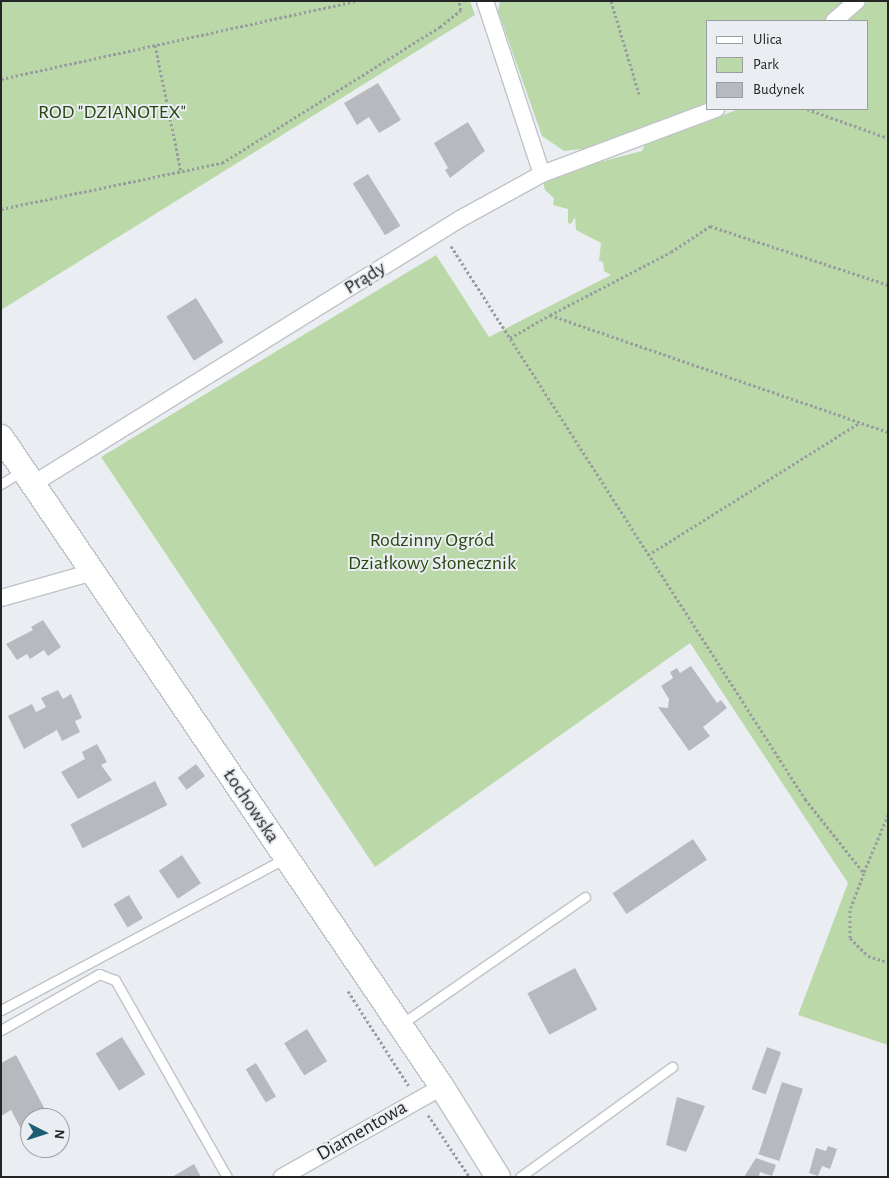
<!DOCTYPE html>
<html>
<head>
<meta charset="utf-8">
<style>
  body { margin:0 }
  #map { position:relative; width:889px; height:1178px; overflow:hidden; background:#eaeef2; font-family:"Alegreya Sans",sans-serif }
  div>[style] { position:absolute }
  .green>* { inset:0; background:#bbd9a8 }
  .building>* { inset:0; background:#b8b9be; transform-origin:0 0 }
  .path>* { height:3px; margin-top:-1.5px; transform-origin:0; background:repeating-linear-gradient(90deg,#9a9da0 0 2.5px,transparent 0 5px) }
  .roads { filter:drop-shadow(1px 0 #bfc3c7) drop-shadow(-1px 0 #bfc3c7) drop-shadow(0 1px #bfc3c7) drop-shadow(0 -1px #bfc3c7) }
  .service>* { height:9px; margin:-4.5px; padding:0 4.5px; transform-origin:4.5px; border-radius:4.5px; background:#fff }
  .minor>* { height:16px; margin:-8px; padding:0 8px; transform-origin:8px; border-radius:8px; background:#fff }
  .secondary>* { height:24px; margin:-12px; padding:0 12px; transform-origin:12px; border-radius:12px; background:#fff }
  span { translate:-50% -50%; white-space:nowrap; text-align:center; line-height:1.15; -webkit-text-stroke:4px #eaeef2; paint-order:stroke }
  .park-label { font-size:20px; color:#294710 }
  .street-label { font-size:20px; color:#232526 }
  .frame { position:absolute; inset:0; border:2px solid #232526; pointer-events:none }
  .legend { position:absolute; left:706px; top:20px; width:162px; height:90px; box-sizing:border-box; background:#eaeef2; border:1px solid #9a9ea0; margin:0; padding:6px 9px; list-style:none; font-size:15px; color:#232526 }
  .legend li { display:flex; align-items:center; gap:10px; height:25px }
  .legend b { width:25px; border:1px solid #9a9ea0 }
  .north { position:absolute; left:20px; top:1108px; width:50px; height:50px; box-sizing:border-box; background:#eaeef2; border:1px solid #9a9ea0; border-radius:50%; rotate:95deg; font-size:14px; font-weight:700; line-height:20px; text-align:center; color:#232526 }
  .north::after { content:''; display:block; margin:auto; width:18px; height:22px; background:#1e5e74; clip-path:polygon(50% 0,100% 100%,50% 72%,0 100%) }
</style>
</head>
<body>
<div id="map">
  <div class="green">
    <div style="clip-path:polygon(1px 1px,470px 1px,475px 15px,1px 310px)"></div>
    <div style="clip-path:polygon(500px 1px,848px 1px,824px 21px,708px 21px,708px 117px,703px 124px,738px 109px,868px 109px,868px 21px,839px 21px,865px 1px,888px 1px,888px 1045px,798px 1015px,848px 883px,690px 643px,375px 867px,101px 457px,436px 255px,489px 337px,611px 275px,604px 271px,603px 262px,599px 261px,601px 243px,576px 230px,575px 217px,571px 224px,568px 223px,568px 209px,553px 205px,554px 198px,545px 190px,542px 177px,642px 151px,645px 145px,635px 143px,564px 151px,542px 136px,498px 11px)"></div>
  </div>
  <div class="building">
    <div style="clip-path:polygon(378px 83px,401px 120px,379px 133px,369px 117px,357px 125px,344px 103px)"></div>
    <div style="clip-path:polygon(468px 122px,485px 151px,450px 178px,445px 170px,448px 168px,434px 143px)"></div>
    <div style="left:368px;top:174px;width:61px;height:18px;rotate:58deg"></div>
    <div style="left:196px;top:298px;width:52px;height:35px;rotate:58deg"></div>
    <div style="clip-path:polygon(43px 620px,61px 647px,48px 656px,44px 650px,30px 659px,27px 654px,17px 660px,6px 644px,33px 630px,31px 627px)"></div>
    <div style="clip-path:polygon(691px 666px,717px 703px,721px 700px,727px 708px,703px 727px,710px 736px,689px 751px,658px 707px,668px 708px,669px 699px,661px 686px,673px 678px,670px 672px,677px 668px,680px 673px)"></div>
    <div style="clip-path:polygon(58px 690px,63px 699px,71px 694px,82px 718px,75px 721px,80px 732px,62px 741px,57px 730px,24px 749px,8px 716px,32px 704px,36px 712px,46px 707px,41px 698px)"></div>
    <div style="clip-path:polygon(97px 744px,107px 762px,101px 765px,112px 780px,78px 799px,61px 772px,85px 759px,82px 752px)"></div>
    <div style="left:196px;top:764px;width:15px;height:23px;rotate:53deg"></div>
    <div style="left:155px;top:781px;width:27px;height:95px;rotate:63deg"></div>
    <div style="left:693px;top:839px;width:25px;height:97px;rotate:56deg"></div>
    <div style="left:182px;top:855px;width:34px;height:28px;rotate:56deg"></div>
    <div style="left:129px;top:895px;width:27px;height:18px;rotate:59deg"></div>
    <div style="left:575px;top:968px;width:47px;height:54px;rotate:62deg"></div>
    <div style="left:307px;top:1029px;width:38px;height:27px;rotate:58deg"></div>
    <div style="left:122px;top:1037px;width:44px;height:31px;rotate:58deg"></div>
    <div style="left:767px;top:1047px;width:15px;height:45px;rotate:20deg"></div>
    <div style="clip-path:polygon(16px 1055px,49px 1117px,30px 1118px,30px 1127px,22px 1131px,11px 1110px,1px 1116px,1px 1063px)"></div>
    <div style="left:256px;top:1063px;width:39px;height:12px;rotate:59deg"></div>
    <div style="left:782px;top:1082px;width:22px;height:76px;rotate:18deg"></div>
    <div style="clip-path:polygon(677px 1097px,705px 1106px,686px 1152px,666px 1145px)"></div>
    <div style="clip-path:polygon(828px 1146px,837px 1149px,830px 1169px,822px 1166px,818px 1176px,809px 1173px,816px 1148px,826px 1151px)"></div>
    <div style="clip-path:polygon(756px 1158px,776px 1165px,772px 1176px,760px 1172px,759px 1177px,744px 1177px)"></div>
    <div style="clip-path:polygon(194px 1164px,201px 1177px,172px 1177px)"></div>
  </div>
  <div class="path">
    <div style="left:611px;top:1px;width:97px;rotate:73.2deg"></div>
    <div style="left:155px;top:45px;width:130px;rotate:78.4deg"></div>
    <div style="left:1px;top:79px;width:363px;rotate:-12.4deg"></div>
    <div style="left:807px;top:109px;width:86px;rotate:19.7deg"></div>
    <div style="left:1px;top:209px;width:226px;rotate:-11.8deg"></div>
    <div style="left:222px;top:163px;width:257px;rotate:-32deg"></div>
    <div style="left:440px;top:27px;width:27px;rotate:-39deg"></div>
    <div style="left:461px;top:10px;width:9px;rotate:-103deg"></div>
    <div style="left:451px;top:246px;width:657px;rotate:57.37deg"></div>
    <div style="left:805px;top:799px;width:95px;rotate:51.4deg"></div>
    <div style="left:864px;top:873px;width:40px;rotate:111deg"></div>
    <div style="left:850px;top:910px;width:28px;rotate:90deg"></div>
    <div style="left:850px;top:938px;width:25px;rotate:45deg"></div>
    <div style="left:868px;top:956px;width:21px;rotate:17deg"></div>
    <div style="left:550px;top:315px;width:136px;rotate:-27.5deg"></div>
    <div style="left:671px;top:252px;width:47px;rotate:-33.7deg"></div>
    <div style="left:710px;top:226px;width:188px;rotate:18.3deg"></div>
    <div style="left:510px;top:338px;width:46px;rotate:-29.9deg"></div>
    <div style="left:550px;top:315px;width:358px;rotate:19.1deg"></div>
    <div style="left:648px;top:555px;width:249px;rotate:-32deg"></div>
    <div style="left:864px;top:872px;width:62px;rotate:-67.2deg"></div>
    <div style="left:348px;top:991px;width:112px;rotate:57.4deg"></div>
    <div style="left:428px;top:1115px;width:73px;rotate:56.1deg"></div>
  </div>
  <div class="roads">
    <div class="service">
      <div style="left:1px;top:484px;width:26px;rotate:-32deg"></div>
      <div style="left:1px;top:1010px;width:323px;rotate:-28.1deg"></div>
      <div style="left:400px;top:1025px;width:225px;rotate:-34.7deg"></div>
      <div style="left:1px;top:1030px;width:113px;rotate:-29.7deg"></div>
      <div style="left:99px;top:974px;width:17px;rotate:21deg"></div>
      <div style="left:115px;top:980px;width:227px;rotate:60.4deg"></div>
      <div style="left:520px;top:1177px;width:188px;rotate:-35.9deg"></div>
    </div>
    <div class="minor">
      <div style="left:485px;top:1px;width:182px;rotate:71.8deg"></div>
      <div style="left:834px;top:21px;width:30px;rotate:-41deg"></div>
      <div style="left:33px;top:484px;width:503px;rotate:-31.82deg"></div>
      <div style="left:460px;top:219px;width:94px;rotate:-28.8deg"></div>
      <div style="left:542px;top:174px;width:186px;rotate:-20.5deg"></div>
      <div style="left:1px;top:598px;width:96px;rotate:-15.8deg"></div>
      <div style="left:282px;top:1177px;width:184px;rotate:-29.4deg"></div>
    </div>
    <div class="secondary">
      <div style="left:1px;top:437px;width:785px;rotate:55.84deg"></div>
      <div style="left:442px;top:1087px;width:106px;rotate:58.1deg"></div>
    </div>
  </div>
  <div class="park-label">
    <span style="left:112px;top:112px">ROD "DZIANOTEX"</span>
    <span style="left:432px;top:552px">Rodzinny Ogród<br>Działkowy Słonecznik</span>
  </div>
  <div class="street-label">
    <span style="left:365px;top:278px;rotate:-32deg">Prądy</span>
    <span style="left:251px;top:806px;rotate:56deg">Łochowska</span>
    <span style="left:362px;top:1131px;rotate:-30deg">Diamentowa</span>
  </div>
  <div class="frame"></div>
  <ul class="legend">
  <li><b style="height:6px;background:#fff"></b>Ulica</li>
  <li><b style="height:14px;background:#bbd9a8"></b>Park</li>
  <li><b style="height:14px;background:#b8b9be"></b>Budynek</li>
  </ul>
  <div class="north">N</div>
</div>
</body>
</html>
